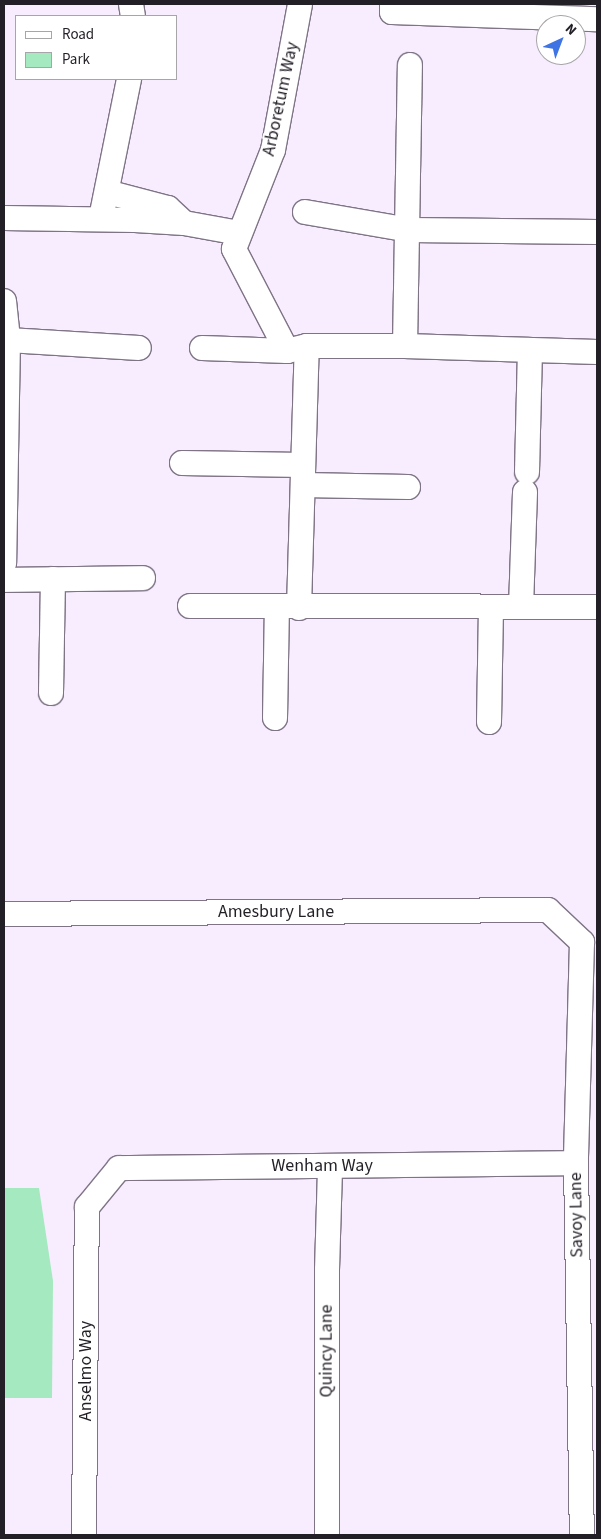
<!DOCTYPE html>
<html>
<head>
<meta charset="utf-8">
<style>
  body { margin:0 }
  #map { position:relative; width:601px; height:1539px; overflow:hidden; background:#f8edfe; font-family:"Source Sans 3",sans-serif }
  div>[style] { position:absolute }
  .green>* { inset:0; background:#a4e9bf }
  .roads { filter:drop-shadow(1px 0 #7f7486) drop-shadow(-1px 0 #7f7486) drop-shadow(0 1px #7f7486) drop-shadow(0 -1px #7f7486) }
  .minor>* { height:24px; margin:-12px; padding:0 12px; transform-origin:12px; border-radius:12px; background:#fff }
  span { translate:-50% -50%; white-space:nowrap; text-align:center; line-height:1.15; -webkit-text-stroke:4px #fff; paint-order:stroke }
  .street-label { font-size:18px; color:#231f26 }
  .frame { position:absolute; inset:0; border:5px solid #231f26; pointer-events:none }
  .legend { position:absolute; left:15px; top:15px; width:162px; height:65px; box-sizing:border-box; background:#fff; border:1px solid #a7a5a8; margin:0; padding:6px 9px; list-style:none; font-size:15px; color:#231f26 }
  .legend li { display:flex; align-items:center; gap:10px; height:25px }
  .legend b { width:25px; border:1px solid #a7a5a8 }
  .north { position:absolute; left:536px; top:15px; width:50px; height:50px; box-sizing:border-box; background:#fff; border:1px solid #a7a5a8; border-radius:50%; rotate:43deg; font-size:14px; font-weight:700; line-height:20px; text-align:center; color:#231f26 }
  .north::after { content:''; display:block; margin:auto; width:18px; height:22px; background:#3f74e4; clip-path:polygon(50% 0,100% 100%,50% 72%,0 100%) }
</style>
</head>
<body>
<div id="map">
  <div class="green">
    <div style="clip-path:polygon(4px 1188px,39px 1188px,53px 1281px,52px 1398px,4px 1398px)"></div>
  </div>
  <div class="roads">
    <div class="minor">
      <div style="left:131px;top:4px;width:12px;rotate:81deg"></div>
      <div style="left:392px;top:4px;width:8px;rotate:90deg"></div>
      <div style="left:392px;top:12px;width:205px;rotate:2deg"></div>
      <div style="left:107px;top:192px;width:63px;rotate:14.7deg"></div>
      <div style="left:168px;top:208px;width:21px;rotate:43deg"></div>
      <div style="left:305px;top:212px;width:106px;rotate:9.8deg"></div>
      <div style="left:409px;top:230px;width:188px;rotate:0.6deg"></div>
      <div style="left:4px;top:218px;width:131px;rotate:0.9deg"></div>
      <div style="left:135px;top:220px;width:49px;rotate:3.5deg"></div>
      <div style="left:184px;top:223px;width:56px;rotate:10.3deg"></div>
      <div style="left:101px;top:218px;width:142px;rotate:-78.6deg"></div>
      <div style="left:4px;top:301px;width:39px;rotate:84deg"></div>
      <div style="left:8px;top:340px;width:223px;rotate:91deg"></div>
      <div style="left:8px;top:340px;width:131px;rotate:3.5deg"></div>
      <div style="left:405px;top:346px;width:281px;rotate:-89deg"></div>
      <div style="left:202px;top:348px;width:85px;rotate:2deg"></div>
      <div style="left:287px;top:351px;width:21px;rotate:-14deg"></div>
      <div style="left:307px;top:346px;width:98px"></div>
      <div style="left:405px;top:346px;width:192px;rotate:1.8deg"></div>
      <div style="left:287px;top:351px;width:115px;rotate:-117.5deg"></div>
      <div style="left:234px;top:249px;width:106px;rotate:-68.5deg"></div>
      <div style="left:273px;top:150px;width:148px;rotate:-79.5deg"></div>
      <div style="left:182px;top:463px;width:121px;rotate:0.9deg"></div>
      <div style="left:527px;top:472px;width:122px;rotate:-88.6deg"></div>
      <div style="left:303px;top:485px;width:105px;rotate:1.1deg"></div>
      <div style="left:4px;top:580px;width:139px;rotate:-0.8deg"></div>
      <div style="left:190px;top:606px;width:407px;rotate:0.1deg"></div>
      <div style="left:521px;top:607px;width:115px;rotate:-88deg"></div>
      <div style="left:299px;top:608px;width:262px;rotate:-88.3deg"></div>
      <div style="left:51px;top:693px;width:114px;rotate:-89deg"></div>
      <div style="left:275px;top:718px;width:110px;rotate:-89deg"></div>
      <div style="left:489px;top:722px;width:114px;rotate:-89deg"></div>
      <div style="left:4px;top:914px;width:544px;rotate:-0.42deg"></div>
      <div style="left:548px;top:910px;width:47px;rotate:43.3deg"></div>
      <div style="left:582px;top:942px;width:221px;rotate:91.6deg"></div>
      <div style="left:576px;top:1163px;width:372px;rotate:89.1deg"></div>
      <div style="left:84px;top:1535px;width:328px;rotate:-89.5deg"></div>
      <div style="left:87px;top:1207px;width:50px;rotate:-50.6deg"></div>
      <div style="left:119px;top:1168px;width:457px;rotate:-0.6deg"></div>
      <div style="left:327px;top:1535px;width:265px;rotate:-90deg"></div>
      <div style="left:327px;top:1270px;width:104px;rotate:-88.3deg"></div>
    </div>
  </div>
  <div class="street-label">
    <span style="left:281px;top:99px;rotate:-78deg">Arboretum Way</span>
    <span style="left:276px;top:912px">Amesbury Lane</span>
    <span style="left:322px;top:1166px">Wenham Way</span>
    <span style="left:577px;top:1215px;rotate:-91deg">Savoy Lane</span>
    <span style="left:327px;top:1351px;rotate:-90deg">Quincy Lane</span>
    <span style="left:86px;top:1371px;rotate:-90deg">Anselmo Way</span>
  </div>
  <div class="frame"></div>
  <ul class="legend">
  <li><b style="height:6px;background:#fff"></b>Road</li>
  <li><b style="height:14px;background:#a4e9bf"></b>Park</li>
  </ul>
  <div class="north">N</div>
</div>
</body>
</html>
